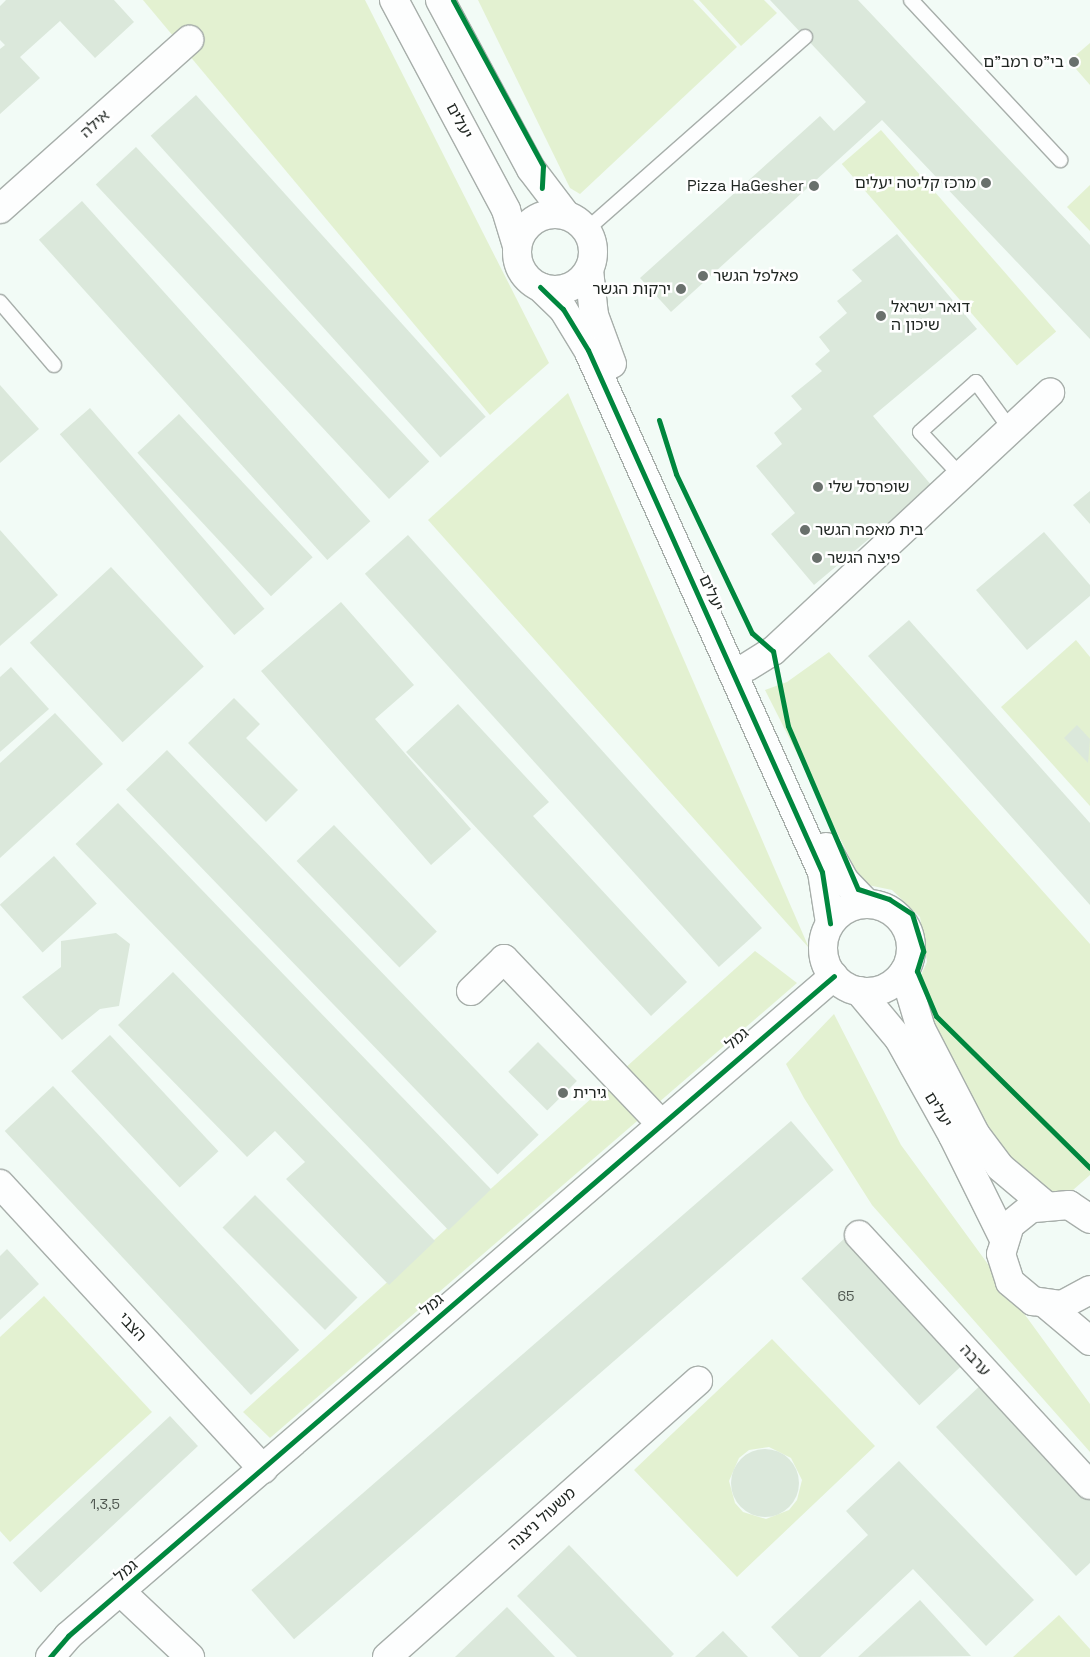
<!DOCTYPE html>
<html>
<head>
<meta charset="utf-8">
<style>
  body { margin:0 }
  #map { position:relative; width:1090px; height:1657px; overflow:hidden; background:#f2fbf6; font-family:"Space Grotesk","Noto Sans Hebrew",sans-serif }
  div>[style] { position:absolute }
  .green>* { inset:0; background:#e3f1d1; transform-origin:0 0 }
  .building>* { inset:0; background:#dbe8db; transform-origin:0 0 }
  .round { border-radius:50% }
  .roads { filter:drop-shadow(1px 0 #a7aeaa) drop-shadow(-1px 0 #a7aeaa) drop-shadow(0 1px #a7aeaa) drop-shadow(0 -1px #a7aeaa) }
  .lane>* { height:14px; margin:-7px; padding:0 7px; transform-origin:7px; border-radius:7px; background:#fdfefe }
  .street>* { height:28px; margin:-14px; padding:0 14px; transform-origin:14px; border-radius:14px; background:#fdfefe }
  .secondary>* { height:28px; margin:-14px; padding:0 14px; transform-origin:14px; border-radius:14px; background:#fdfefe }
  .secondary>.ring { margin:-14px; padding:0; box-sizing:content-box; background:none; border:28px solid #fdfefe; border-radius:50% }
  .cycleway>* { height:5px; margin:-2.5px; padding:0 2.5px; transform-origin:2.5px; border-radius:2.5px; background:#00873e }
  .dots>* { width:14px; height:14px; translate:-50% -50%; box-sizing:border-box; border:2px solid #fff; border-radius:50% }
  span { translate:-50% -50%; white-space:nowrap; text-align:center; line-height:1.15; -webkit-text-stroke:5px #fff; paint-order:stroke }
  .number-label { font-size:14px; color:#4f5750 }
  .number-label span { -webkit-text-stroke-width:0 }
  .poi-label { font-size:16px; color:#1f2521 }
  .right { translate:-100% -50%; text-align:right }
  .left { translate:0 -50%; text-align:left }
  .street-label { font-size:16px; color:#1f2521 }
</style>
</head>
<body>
<div id="map">
  <div class="green">
    <div style="clip-path:polygon(143px 0,365px 0,549px 363px,490px 415px)"></div>
    <div style="clip-path:polygon(478px 0,693px 0,737px 47px,580px 194px,570px 188px)"></div>
    <div style="clip-path:polygon(699px 0,764px 0,777px 13px,741px 46px)"></div>
    <div style="clip-path:polygon(1090px 43px,1090px 85px,1069px 61px)"></div>
    <div style="left:881px;top:130px;width:267px;height:52px;rotate:49deg"></div>
    <div style="clip-path:polygon(1090px 185px,1090px 231px,1067px 207px)"></div>
    <div style="clip-path:polygon(568px 393px,809px 948px,428px 520px)"></div>
    <div style="clip-path:polygon(1076px 640px,1090px 657px,1090px 806px,1001px 707px)"></div>
    <div style="clip-path:polygon(829px 652px,1090px 944px,1090px 1175px,1064px 1198px,1014px 1180px,915px 988px,927px 962px,920px 917px,892px 890px,863px 884px,765px 690px,787px 682px)"></div>
    <div style="clip-path:polygon(755px 951px,797px 983px,270px 1438px,243px 1412px)"></div>
    <div style="clip-path:polygon(834px 1014px,901px 1145px,1090px 1404px,1090px 1452px,872px 1205px,804px 1098px,786px 1064px)"></div>
    <div style="clip-path:polygon(44px 1296px,152px 1412px,10px 1542px,0 1531px,0 1337px)"></div>
    <div style="clip-path:polygon(evenodd,772px 1339px,875px 1446px,737px 1577px,634px 1470px,772px 1339px,769px 1447px,791px 1458px,802px 1480px,797px 1500px,789px 1510px,766px 1519px,743px 1512px,735px 1503px,729px 1481px,739px 1458px,749px 1450px,769px 1447px)"></div>
    <div style="clip-path:polygon(1059px 1615px,1090px 1649px,1090px 1657px,1013px 1657px)"></div>
  </div>
  <div class="building">
    <div style="clip-path:polygon(6px 0,114px 0,134px 22px,95px 58px,60px 21px,20px 57px,40px 78px,0 114px,0 49px,5px 45px,0 40px,0 6px)"></div>
    <div style="clip-path:polygon(770px 0,858px 0,1090px 245px,1090px 339px,882px 120px,671px 312px,640px 278px,820px 116px,834px 131px,866px 102px)"></div>
    <div style="left:196px;top:95px;width:433px;height:61px;rotate:48deg"></div>
    <div style="left:136px;top:147px;width:430px;height:55px;rotate:47deg"></div>
    <div style="left:82px;top:201px;width:431px;height:58px;rotate:48deg"></div>
    <div style="clip-path:polygon(897px 234px,977px 329px,873px 416px,932px 486px,814px 585px,771px 534px,795px 513px,756px 466px,782px 444px,774px 433px,802px 409px,791px 396px,822px 371px,815px 364px,830px 351px,819px 337px,847px 313px,837px 301px,862px 281px,852px 270px)"></div>
    <div style="clip-path:polygon(0 385px,39px 429px,0 463px)"></div>
    <div style="left:90px;top:408px;width:266px;height:40px;rotate:49deg"></div>
    <div style="left:179px;top:414px;width:196px;height:57px;rotate:47deg"></div>
    <div style="clip-path:polygon(1090px 491px,1090px 524px,1073px 505px)"></div>
    <div style="clip-path:polygon(0 530px,58px 595px,0 646px)"></div>
    <div style="clip-path:polygon(1044px 532px,1090px 585px,1090px 596px,1027px 650px,976px 590px)"></div>
    <div style="left:408px;top:535px;width:529px;height:58px;rotate:48deg"></div>
    <div style="left:111px;top:567px;width:136px;height:111px;rotate:47deg"></div>
    <div style="clip-path:polygon(341px 602px,414px 685px,375px 719px,471px 829px,431px 865px,261px 671px)"></div>
    <div style="clip-path:polygon(909px 620px,1090px 823px,1090px 905px,868px 656px)"></div>
    <div style="clip-path:polygon(11px 667px,49px 709px,0 752px,0 677px)"></div>
    <div style="clip-path:polygon(234px 698px,260px 724px,246px 738px,298px 790px,266px 822px,188px 743px)"></div>
    <div style="clip-path:polygon(458px 704px,549px 802px,533px 816px,687px 982px,651px 1016px,406px 752px)"></div>
    <div style="clip-path:polygon(55px 713px,103px 764px,0 858px,0 763px)"></div>
    <div style="clip-path:polygon(1077px 725px,1090px 739px,1088px 763px,1064px 738px)"></div>
    <div style="left:167px;top:750px;width:535px;height:57px;rotate:46deg"></div>
    <div style="left:118px;top:803px;width:537px;height:59px;rotate:46deg"></div>
    <div style="left:334px;top:825px;width:148px;height:52px;rotate:46deg"></div>
    <div style="left:54px;top:856px;width:64px;height:73px;rotate:48deg"></div>
    <div style="clip-path:polygon(116px 933px,130px 944px,119px 1006px,100px 1009px,62px 1040px,22px 997px,61px 967px,61px 941px)"></div>
    <div style="clip-path:polygon(173px 972px,435px 1241px,389px 1285px,286px 1179px,305px 1162px,275px 1131px,247px 1157px,118px 1025px)"></div>
    <div style="left:110px;top:1035px;width:159px;height:53px;rotate:47deg"></div>
    <div style="left:538px;top:1042px;width:55px;height:42px;rotate:45deg"></div>
    <div style="left:53px;top:1086px;width:361px;height:66px;rotate:47deg"></div>
    <div style="left:791px;top:1121px;width:65px;height:715px;rotate:49deg"></div>
    <div style="left:255px;top:1195px;width:145px;height:46px;rotate:45deg"></div>
    <div style="left:846px;top:1237px;width:173px;height:61px;rotate:47deg"></div>
    <div style="clip-path:polygon(7px 1249px,39px 1284px,0 1320px,0 1256px)"></div>
    <div style="clip-path:polygon(983px 1383px,1090px 1497px,1090px 1563px,1076px 1576px,936px 1427px)"></div>
    <div style="left:170px;top:1416px;width:41px;height:215px;rotate:47deg"></div>
    <div class="round" style="left:731px;top:1449px;width:68px;height:68px"></div>
    <div style="clip-path:polygon(899px 1461px,1034px 1600px,986px 1646px,913px 1569px,820px 1657px,799px 1657px,771px 1627px,868px 1535px,846px 1511px)"></div>
    <div style="clip-path:polygon(569px 1545px,674px 1654px,671px 1657px,577px 1657px,517px 1596px)"></div>
    <div style="clip-path:polygon(920px 1600px,971px 1656px,858px 1657px)"></div>
    <div style="clip-path:polygon(507px 1607px,555px 1657px,455px 1657px)"></div>
    <div style="clip-path:polygon(723px 1631px,748px 1657px,695px 1657px)"></div>
  </div>
  <div class="roads">
    <div class="lane">
      <div style="left:911px;top:0;width:219px;rotate:47deg"></div>
      <div style="left:586px;top:230px;width:292px;rotate:-41.4deg"></div>
      <div style="left:0;top:302px;width:83px;rotate:49.4deg"></div>
      <div style="left:961px;top:476px;width:60px;rotate:-133deg"></div>
      <div style="left:920px;top:432px;width:75px;rotate:-41.8deg"></div>
      <div style="left:976px;top:382px;width:59px;rotate:53.9deg"></div>
    </div>
    <div class="street">
      <div style="left:0;top:209px;width:254px;rotate:-41.8deg"></div>
      <div style="left:747px;top:667px;width:31px;rotate:-32deg"></div>
      <div style="left:773px;top:651px;width:379px;rotate:-43deg"></div>
      <div style="left:471px;top:991px;width:46px;rotate:-44.1deg"></div>
      <div style="left:504px;top:959px;width:226px;rotate:46.4deg"></div>
      <div style="left:0;top:1184px;width:388px;rotate:47.3deg"></div>
      <div style="left:859px;top:1235px;width:340px;rotate:47.3deg"></div>
      <div style="left:121px;top:1592px;width:95px;rotate:43.3deg"></div>
      <div style="left:50px;top:1657px;width:28px;rotate:-49deg"></div>
      <div style="left:68px;top:1636px;width:1011px;rotate:-40.75deg"></div>
      <div style="left:387px;top:1657px;width:416px;rotate:-41.6deg"></div>
    </div>
    <div class="secondary">
      <div style="left:394px;top:0;width:238px;rotate:61.9deg"></div>
      <div style="left:506px;top:210px;width:37px;rotate:73deg"></div>
      <div style="left:440px;top:0;width:192px;rotate:61.7deg"></div>
      <div style="left:531px;top:169px;width:58px;rotate:52.7deg"></div>
      <div class="ring" style="left:517px;top:214px;width:48px;height:48px"></div>
      <div style="left:589px;top:270px;width:45px;rotate:83.7deg"></div>
      <div style="left:594px;top:315px;width:52px;rotate:69.8deg"></div>
      <div style="left:540px;top:287px;width:32px;rotate:44deg"></div>
      <div style="left:563px;top:309px;width:48px;rotate:58.6deg"></div>
      <div style="left:588px;top:350px;width:572px;rotate:65.85deg"></div>
      <div style="left:822px;top:872px;width:52px;rotate:81.1deg"></div>
      <div style="left:826px;top:847px;width:38px;rotate:61deg"></div>
      <div style="left:844px;top:880px;width:33px;rotate:46deg"></div>
      <div class="ring" style="left:823px;top:904px;width:60px;height:60px"></div>
      <div style="left:904px;top:972px;width:59px;rotate:73.4deg"></div>
      <div style="left:921px;top:1029px;width:119px;rotate:62.6deg"></div>
      <div style="left:976px;top:1135px;width:40px;rotate:53deg"></div>
      <div style="left:1000px;top:1167px;width:57px;rotate:40.1deg"></div>
      <div style="left:859px;top:991px;width:62px;rotate:50.2deg"></div>
      <div style="left:899px;top:1039px;width:111px;rotate:60.9deg"></div>
      <div style="left:953px;top:1136px;width:115px;rotate:63.7deg"></div>
      <div style="left:1090px;top:1219px;width:25px;rotate:-146deg"></div>
      <div style="left:1069px;top:1205px;width:38px;rotate:175deg"></div>
      <div style="left:1031px;top:1208px;width:27px;rotate:141deg"></div>
      <div style="left:1010px;top:1225px;width:30px;rotate:107deg"></div>
      <div style="left:1001px;top:1254px;width:29px;rotate:72deg"></div>
      <div style="left:1010px;top:1282px;width:30px;rotate:40deg"></div>
      <div style="left:1033px;top:1301px;width:29px;rotate:8deg"></div>
      <div style="left:1062px;top:1305px;width:32px;rotate:-28deg"></div>
      <div style="left:1047px;top:1305px;width:56px;rotate:39.9deg"></div>
    </div>
  </div>
  <div class="cycleway">
    <div style="left:453px;top:0;width:189px;rotate:61.5deg"></div>
    <div style="left:543px;top:166px;width:22px;rotate:93deg"></div>
    <div style="left:540px;top:287px;width:32px;rotate:44deg"></div>
    <div style="left:563px;top:309px;width:48px;rotate:58.6deg"></div>
    <div style="left:588px;top:350px;width:572px;rotate:65.85deg"></div>
    <div style="left:822px;top:872px;width:52px;rotate:81.1deg"></div>
    <div style="left:659px;top:420px;width:57px;rotate:72.5deg"></div>
    <div style="left:676px;top:474px;width:176px;rotate:64.5deg"></div>
    <div style="left:752px;top:633px;width:28px;rotate:41deg"></div>
    <div style="left:773px;top:651px;width:76px;rotate:78.7deg"></div>
    <div style="left:788px;top:726px;width:177px;rotate:66.8deg"></div>
    <div style="left:858px;top:889px;width:33px;rotate:18deg"></div>
    <div style="left:889px;top:899px;width:27px;rotate:33deg"></div>
    <div style="left:912px;top:914px;width:39px;rotate:73deg"></div>
    <div style="left:923px;top:951px;width:21px;rotate:107deg"></div>
    <div style="left:917px;top:971px;width:49px;rotate:67.1deg"></div>
    <div style="left:936px;top:1016px;width:216px;rotate:44.6deg"></div>
    <div style="left:50px;top:1657px;width:28px;rotate:-49deg"></div>
    <div style="left:68px;top:1636px;width:1011px;rotate:-40.75deg"></div>
  </div>
  <div class="dots">
    <div style="left:1074px;top:62px;background:#69706c"></div>
    <div style="left:986px;top:183px;background:#69706c"></div>
    <div style="left:814px;top:186px;background:#69706c"></div>
    <div style="left:703px;top:276px;background:#69706c"></div>
    <div style="left:681px;top:289px;background:#69706c"></div>
    <div style="left:881px;top:316px;background:#69706c"></div>
    <div style="left:818px;top:487px;background:#69706c"></div>
    <div style="left:805px;top:530px;background:#69706c"></div>
    <div style="left:817px;top:558px;background:#69706c"></div>
    <div style="left:563px;top:1093px;background:#69706c"></div>
  </div>
  <div class="number-label">
    <span style="left:846px;top:1296px">65</span>
    <span style="left:105px;top:1504px">1,3,5</span>
  </div>
  <div class="poi-label">
    <span class="right" style="left:1064px;top:62px">בי"ס רמב"ם</span>
    <span class="right" style="left:976px;top:183px">מרכז קליטה יעלים</span>
    <span class="right" style="left:804px;top:186px">Pizza HaGesher</span>
    <span class="left" style="left:713px;top:276px">פאלפל הגשר</span>
    <span class="right" style="left:671px;top:289px">ירקות הגשר</span>
    <span class="left" style="left:891px;top:316px">דואר ישראל<br>שיכון ה</span>
    <span class="left" style="left:828px;top:487px">שופרסל שלי</span>
    <span class="left" style="left:815px;top:530px">בית מאפה הגשר</span>
    <span class="left" style="left:827px;top:558px">פיצה הגשר</span>
    <span class="left" style="left:573px;top:1093px">גירית</span>
  </div>
  <div class="street-label">
    <span style="left:459px;top:121px;rotate:62deg">יעלים</span>
    <span style="left:95px;top:124px;rotate:-42deg">אילה</span>
    <span style="left:711px;top:593px;rotate:66deg">יעלים</span>
    <span style="left:737px;top:1039px;rotate:-41deg">גמל</span>
    <span style="left:938px;top:1110px;rotate:59deg">יעלים</span>
    <span style="left:432px;top:1305px;rotate:-41deg">גמל</span>
    <span style="left:132px;top:1327px;rotate:47deg">הצבי</span>
    <span style="left:975px;top:1360px;rotate:47deg">ערבה</span>
    <span style="left:542px;top:1519px;rotate:-42deg">משעול ניצנה</span>
    <span style="left:126px;top:1571px;rotate:-41deg">גמל</span>
  </div>
</div>
</body>
</html>
